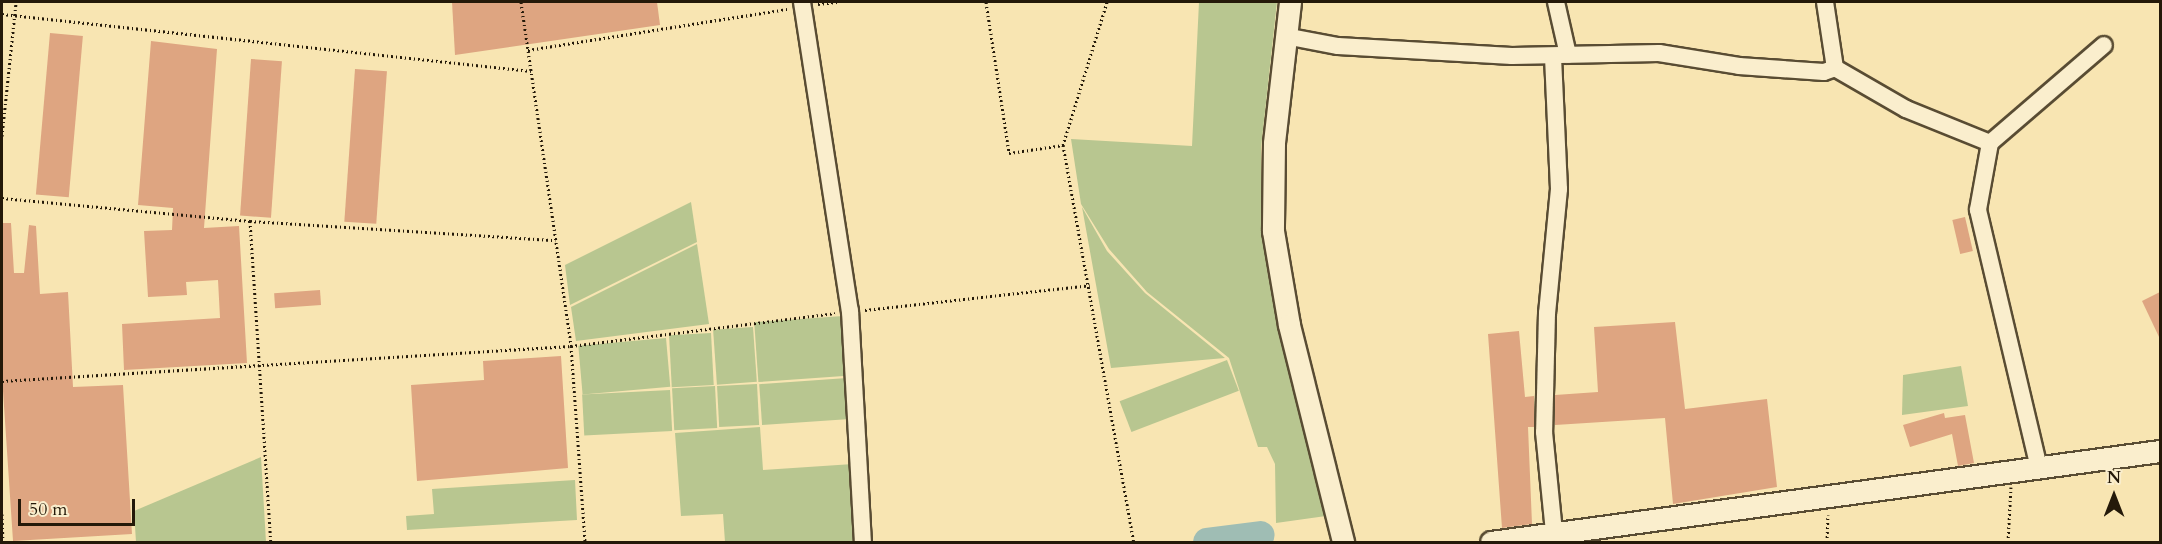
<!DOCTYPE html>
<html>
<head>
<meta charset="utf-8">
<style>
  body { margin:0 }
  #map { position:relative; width:2162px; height:544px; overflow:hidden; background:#f8e5b2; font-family:Cardo,serif }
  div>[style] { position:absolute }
  .green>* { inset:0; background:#b8c690; transform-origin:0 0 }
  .river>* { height:28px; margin:-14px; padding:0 14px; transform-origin:14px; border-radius:14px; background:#9fbdb4 }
  .building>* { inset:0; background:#dea581; transform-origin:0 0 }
  .path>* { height:3px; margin-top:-1.5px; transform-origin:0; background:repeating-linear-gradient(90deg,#241909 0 1.5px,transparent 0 4.5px) }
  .roads { filter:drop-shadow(2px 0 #594c33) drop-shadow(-2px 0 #594c33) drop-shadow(0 2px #594c33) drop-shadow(0 -2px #594c33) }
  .minor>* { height:16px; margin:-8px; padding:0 8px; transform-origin:8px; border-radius:8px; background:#faeecd }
  .tertiary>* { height:21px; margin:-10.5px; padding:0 10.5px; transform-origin:10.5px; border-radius:10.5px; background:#faeecd }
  span { translate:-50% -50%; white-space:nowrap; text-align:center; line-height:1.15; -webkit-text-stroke:4.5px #faeecd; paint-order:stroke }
  .frame { position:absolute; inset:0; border:3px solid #241909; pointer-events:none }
  .north { position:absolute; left:2084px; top:466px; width:60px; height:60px; -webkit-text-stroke:4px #faeecd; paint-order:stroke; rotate:0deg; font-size:16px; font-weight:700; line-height:24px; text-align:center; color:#241909 }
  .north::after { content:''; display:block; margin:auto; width:21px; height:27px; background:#241909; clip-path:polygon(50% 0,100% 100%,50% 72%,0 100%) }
  .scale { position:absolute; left:18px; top:499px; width:117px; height:27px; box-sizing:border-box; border:3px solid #241909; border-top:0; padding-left:8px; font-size:18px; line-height:21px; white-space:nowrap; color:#241909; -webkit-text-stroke:4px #faeecd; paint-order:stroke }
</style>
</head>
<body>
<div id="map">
  <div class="green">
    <div style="clip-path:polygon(1199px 2px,1277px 2px,1261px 148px,1261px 223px,1326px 516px,1276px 523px,1275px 464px,1267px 447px,1258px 447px,1229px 358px,1147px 292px,1109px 249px,1081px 204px,1071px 139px,1192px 146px)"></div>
    <div style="clip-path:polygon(691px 202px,697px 242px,570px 305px,565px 265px)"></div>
    <div style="clip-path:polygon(1082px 207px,1107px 251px,1145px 293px,1225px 358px,1111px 368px)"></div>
    <div style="clip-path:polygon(697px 244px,709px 324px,576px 341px,571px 307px)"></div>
    <div style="left:843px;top:316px;width:60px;height:89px;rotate:86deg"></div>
    <div style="left:753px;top:327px;width:55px;height:40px;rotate:86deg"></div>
    <div style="left:711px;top:333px;width:52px;height:42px;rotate:87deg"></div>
    <div style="left:666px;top:338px;width:49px;height:88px;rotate:85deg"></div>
    <div style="left:1227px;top:360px;width:33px;height:115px;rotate:69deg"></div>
    <div style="clip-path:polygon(1961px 366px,1968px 406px,1902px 415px,1903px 375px)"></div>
    <div style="left:847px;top:378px;width:41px;height:88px;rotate:86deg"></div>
    <div style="left:757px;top:384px;width:41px;height:40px;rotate:87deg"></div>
    <div style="left:715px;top:386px;width:42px;height:43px;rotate:87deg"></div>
    <div style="left:670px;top:390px;width:41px;height:88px;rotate:87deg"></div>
    <div style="clip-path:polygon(760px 427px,763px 470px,853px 464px,858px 542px,725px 542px,723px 514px,681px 516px,675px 433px)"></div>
    <div style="clip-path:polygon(261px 457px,266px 542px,136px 542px,134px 511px)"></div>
    <div style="clip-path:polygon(575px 480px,577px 520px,407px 530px,406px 516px,434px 514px,432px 489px)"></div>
  </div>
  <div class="river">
    <div style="left:1207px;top:542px;width:54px;rotate:-7.4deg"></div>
  </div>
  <div class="building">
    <div style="clip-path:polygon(452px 2px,657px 2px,660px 25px,455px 55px)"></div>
    <div style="left:50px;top:33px;width:33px;height:162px;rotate:5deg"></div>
    <div style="clip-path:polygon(151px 41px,217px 49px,204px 228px,239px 226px,247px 363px,124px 370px,122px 324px,220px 318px,218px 280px,186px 282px,187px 295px,148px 297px,144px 231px,172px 230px,173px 208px,138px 205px)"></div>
    <div style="left:251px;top:59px;width:31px;height:157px;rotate:4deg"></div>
    <div style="left:355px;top:69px;width:32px;height:153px;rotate:4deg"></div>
    <div style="left:1965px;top:217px;width:35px;height:13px;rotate:77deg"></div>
    <div style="clip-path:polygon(2px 223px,11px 223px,14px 273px,24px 273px,29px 225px,36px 226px,40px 294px,68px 292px,73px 387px,123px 385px,132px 534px,13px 541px,2px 376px)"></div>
    <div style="left:320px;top:290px;width:15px;height:46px;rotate:86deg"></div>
    <div style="clip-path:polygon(2160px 292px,2160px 339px,2142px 301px)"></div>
    <div style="clip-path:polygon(1675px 322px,1685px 409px,1767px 399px,1777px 487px,1673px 504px,1665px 418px,1555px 425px,1555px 395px,1598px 392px,1594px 327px)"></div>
    <div style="clip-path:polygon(1519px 331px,1525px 397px,1534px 396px,1534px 427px,1528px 427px,1532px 524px,1502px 528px,1488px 334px)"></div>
    <div style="clip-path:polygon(561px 356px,568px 468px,417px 481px,411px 385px,484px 380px,483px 361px)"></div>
    <div style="clip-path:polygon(1944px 413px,1945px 418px,1965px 415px,1974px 463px,1958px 466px,1952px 434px,1910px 447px,1903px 425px)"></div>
  </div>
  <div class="path">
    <div style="left:521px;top:2px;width:348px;rotate:81.7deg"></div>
    <div style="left:571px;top:346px;width:196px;rotate:85.9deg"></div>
    <div style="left:986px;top:2px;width:153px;rotate:81.3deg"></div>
    <div style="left:1009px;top:153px;width:55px;rotate:-8.4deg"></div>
    <div style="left:1107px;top:2px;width:150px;rotate:107.1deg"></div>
    <div style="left:1063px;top:145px;width:403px;rotate:79.9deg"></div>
    <div style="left:818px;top:4px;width:19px;rotate:-6deg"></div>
    <div style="left:2px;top:14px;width:532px;rotate:6.15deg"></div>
    <div style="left:528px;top:50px;width:263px;rotate:-9deg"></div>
    <div style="left:2px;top:136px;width:135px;rotate:-84deg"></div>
    <div style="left:2px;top:198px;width:249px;rotate:5.3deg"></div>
    <div style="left:250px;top:221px;width:306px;rotate:3.6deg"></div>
    <div style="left:250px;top:221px;width:322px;rotate:86.3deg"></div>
    <div style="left:865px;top:310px;width:226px;rotate:-6.3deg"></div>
    <div style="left:2px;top:381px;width:570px;rotate:-3.52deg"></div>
    <div style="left:571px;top:346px;width:266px;rotate:-7.1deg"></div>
    <div style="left:2px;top:514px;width:28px;rotate:88deg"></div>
    <div style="left:1827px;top:542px;width:27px;rotate:-88deg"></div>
    <div style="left:2008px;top:542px;width:55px;rotate:-86.9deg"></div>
  </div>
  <div class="roads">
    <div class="minor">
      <div style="left:802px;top:2px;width:313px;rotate:81.2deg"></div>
      <div style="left:850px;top:311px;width:231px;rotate:86.8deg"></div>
      <div style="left:1556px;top:2px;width:54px;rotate:77.2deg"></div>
      <div style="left:1825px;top:2px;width:67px;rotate:81.4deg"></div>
      <div style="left:1835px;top:68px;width:82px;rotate:30deg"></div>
      <div style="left:1906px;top:109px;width:91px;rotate:22deg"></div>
      <div style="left:1990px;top:143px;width:68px;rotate:100.2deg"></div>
      <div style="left:1978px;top:210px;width:265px;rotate:76.7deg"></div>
      <div style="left:1285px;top:36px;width:54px;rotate:10.7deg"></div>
      <div style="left:1338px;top:46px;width:174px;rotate:3.3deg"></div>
      <div style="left:1512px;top:56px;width:147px;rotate:-1.2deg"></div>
      <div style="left:1659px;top:53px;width:81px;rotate:9.2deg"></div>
      <div style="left:1739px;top:66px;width:85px;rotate:4deg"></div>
      <div style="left:1824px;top:72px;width:12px;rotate:-20deg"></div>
      <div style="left:1553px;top:57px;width:132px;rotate:87.4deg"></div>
      <div style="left:1559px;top:189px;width:125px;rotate:95.5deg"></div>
      <div style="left:1547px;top:313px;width:119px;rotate:91.4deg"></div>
      <div style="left:1544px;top:432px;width:101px;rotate:84.3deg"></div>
      <div style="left:1990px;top:143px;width:150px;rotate:-40.7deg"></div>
    </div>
    <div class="tertiary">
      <div style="left:1290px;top:2px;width:142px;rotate:96.5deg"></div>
      <div style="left:1274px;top:143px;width:88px;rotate:90.7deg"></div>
      <div style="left:1273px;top:231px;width:95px;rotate:80.3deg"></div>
      <div style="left:1289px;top:325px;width:224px;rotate:76deg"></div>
      <div style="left:1491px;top:542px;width:675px;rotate:-7.75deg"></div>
    </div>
  </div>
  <div class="frame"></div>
  <div class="north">N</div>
  <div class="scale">50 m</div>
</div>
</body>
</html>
